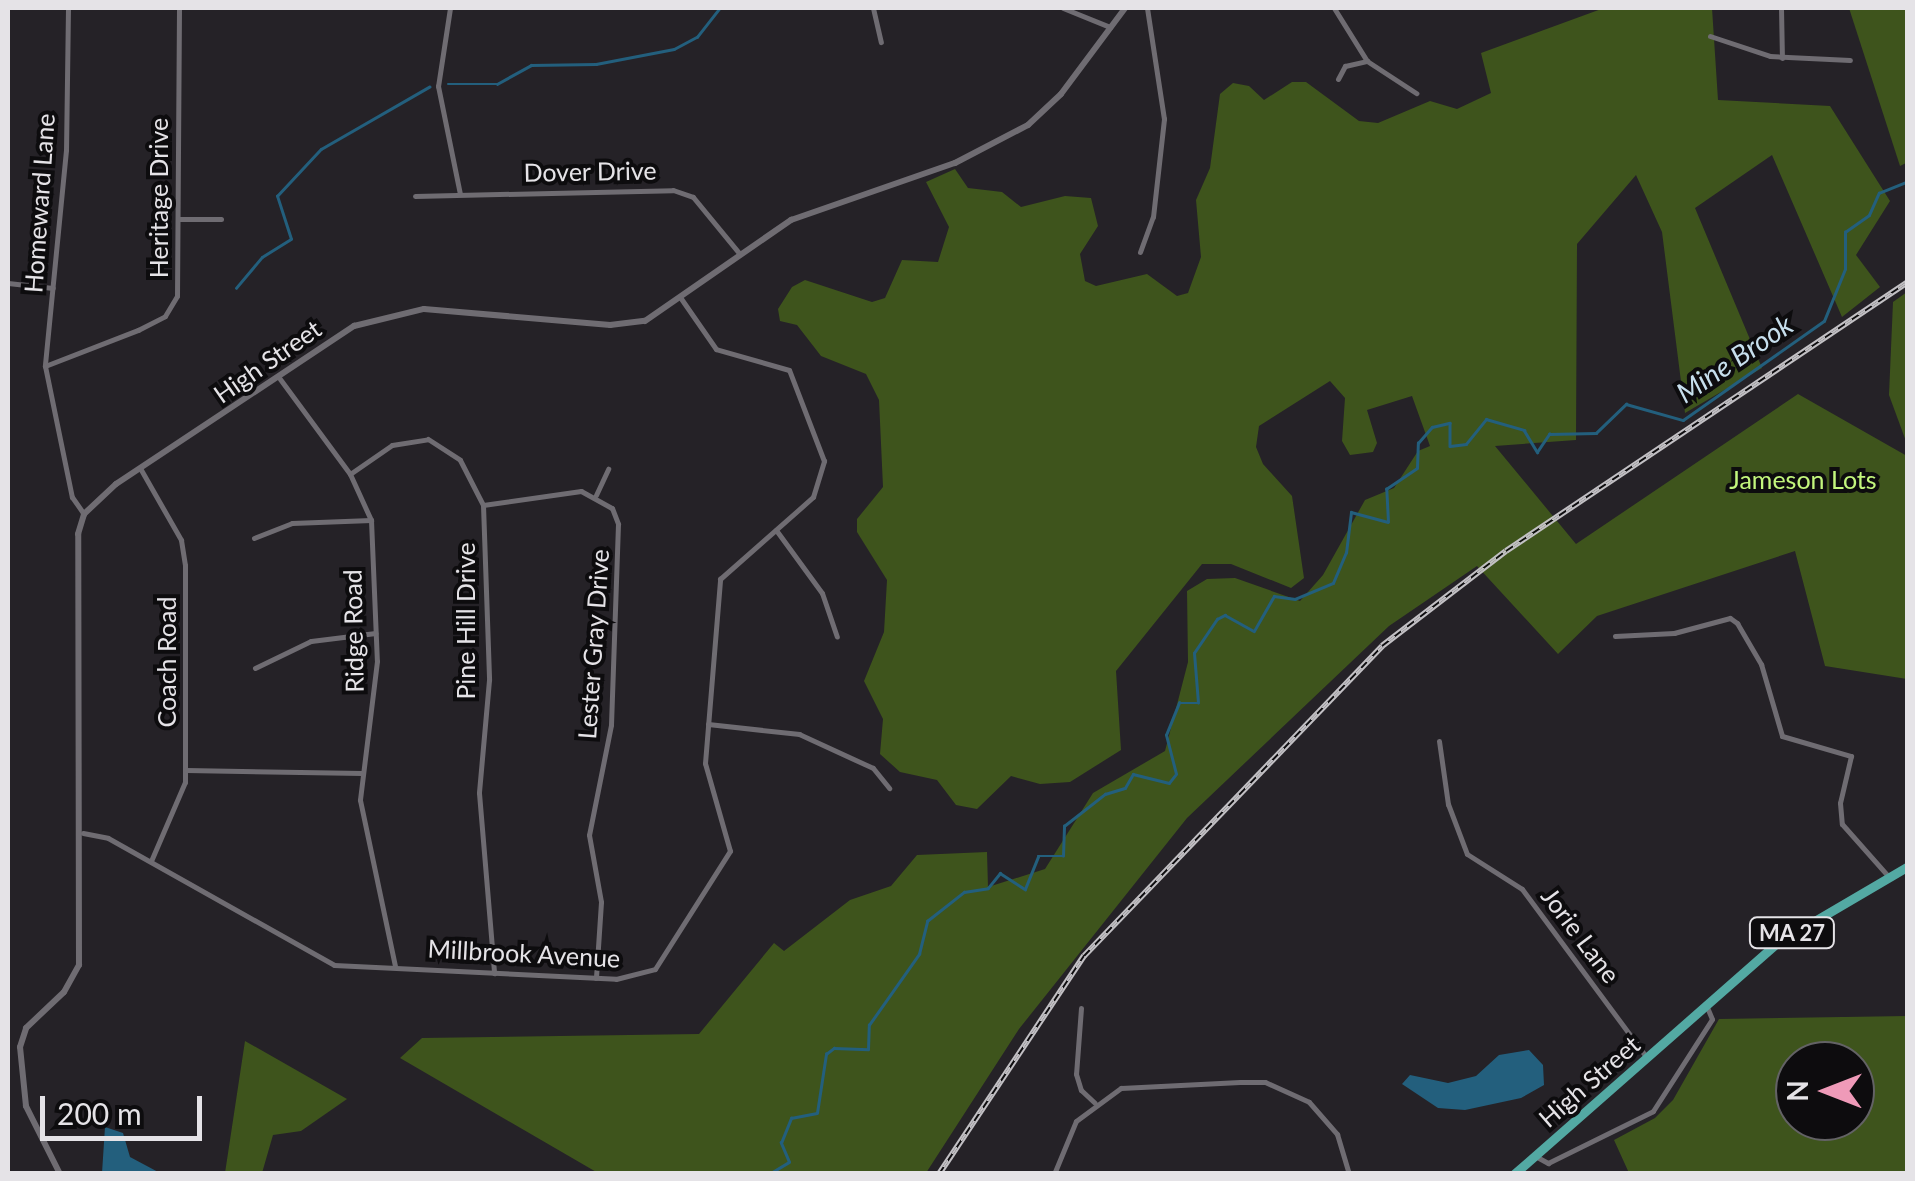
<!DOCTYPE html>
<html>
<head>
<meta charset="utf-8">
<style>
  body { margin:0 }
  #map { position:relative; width:1915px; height:1181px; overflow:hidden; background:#252227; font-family:Lato,sans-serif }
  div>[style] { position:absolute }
  .green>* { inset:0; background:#3e541c }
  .water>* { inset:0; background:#235f7d }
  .stream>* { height:2.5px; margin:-1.25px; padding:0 1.25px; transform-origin:1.25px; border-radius:1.25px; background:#235f7d }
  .minor>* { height:5px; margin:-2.5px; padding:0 2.5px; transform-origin:2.5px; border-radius:2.5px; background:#6f6c72 }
  .tertiary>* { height:6px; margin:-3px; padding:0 3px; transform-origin:3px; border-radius:3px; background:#6f6c72 }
  .primary>* { height:9px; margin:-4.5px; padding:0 4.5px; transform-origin:4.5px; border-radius:4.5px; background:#53a9a3 }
  .rail>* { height:6px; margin-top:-3px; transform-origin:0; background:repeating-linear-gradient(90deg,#0d0c0e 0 8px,#c2c0c4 0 16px); box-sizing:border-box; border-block:2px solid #c2c0c4 }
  span { translate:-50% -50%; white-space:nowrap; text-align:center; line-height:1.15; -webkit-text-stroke:8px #0d0c0e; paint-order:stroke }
  .shield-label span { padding:2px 8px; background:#0d0c0e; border:2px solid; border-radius:8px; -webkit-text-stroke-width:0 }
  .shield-label { font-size:22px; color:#e5e3e7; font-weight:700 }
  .street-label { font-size:25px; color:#e5e3e7 }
  .park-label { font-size:25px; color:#c3f67d }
  .water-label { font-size:28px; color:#c7dfed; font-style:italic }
  .frame { position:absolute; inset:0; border:10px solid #e5e3e7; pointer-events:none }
  .north { position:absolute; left:1775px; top:1041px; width:100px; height:100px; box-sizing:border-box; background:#0d0c0e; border:2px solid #636265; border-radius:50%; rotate:270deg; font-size:28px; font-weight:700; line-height:40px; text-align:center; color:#e5e3e7 }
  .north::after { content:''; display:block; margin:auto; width:35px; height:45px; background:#ef9ab8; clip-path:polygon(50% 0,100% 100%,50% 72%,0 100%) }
  .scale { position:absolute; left:40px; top:1096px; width:162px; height:45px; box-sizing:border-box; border:5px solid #e5e3e7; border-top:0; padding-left:12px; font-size:30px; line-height:35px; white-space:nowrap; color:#e5e3e7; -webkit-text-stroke:8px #0d0c0e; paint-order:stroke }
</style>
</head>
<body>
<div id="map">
  <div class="green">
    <div style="clip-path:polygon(1604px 8px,1712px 8px,1718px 100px,1830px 106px,1890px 201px,1856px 255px,1880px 287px,1842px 317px,1772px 155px,1695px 208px,1762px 368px,1685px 413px,1662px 232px,1636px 175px,1577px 244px,1576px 440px,1495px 446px,1576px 544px,1798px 394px,1907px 456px,1907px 679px,1825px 666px,1795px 551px,1597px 616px,1558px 654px,1477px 566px,1389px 626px,1187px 818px,1019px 1029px,926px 1173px,598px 1173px,400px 1058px,422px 1038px,699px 1034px,774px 943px,784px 951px,850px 900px,891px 886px,917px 855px,987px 852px,988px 887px,1045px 869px,1093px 793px,1165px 751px,1188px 662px,1187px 591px,1207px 579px,1235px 578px,1300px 601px,1323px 575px,1365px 500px,1394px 488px,1418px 451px,1430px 446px,1412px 396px,1367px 410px,1377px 443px,1373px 452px,1350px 455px,1342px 441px,1345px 398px,1330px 381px,1259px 426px,1256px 447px,1263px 464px,1292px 496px,1304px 578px,1291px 588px,1231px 564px,1202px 564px,1116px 671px,1121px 750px,1070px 782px,1040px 784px,1011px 776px,977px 809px,956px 805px,937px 780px,900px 772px,880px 754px,883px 719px,864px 681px,884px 632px,887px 580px,857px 532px,857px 519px,883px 487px,879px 400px,866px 374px,821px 356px,797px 325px,780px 321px,778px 309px,792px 287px,805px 280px,872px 302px,885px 298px,902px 260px,938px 262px,949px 227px,926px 182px,955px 169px,968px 188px,1002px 192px,1021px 207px,1065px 196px,1091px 198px,1098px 226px,1080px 254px,1085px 281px,1096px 286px,1147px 274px,1177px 296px,1188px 293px,1201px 257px,1196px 200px,1210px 168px,1220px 94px,1233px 83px,1249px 86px,1264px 100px,1292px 82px,1306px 82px,1359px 121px,1378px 123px,1430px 101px,1457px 109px,1491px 93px,1481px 53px)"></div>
    <div style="clip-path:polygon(1849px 8px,1907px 8px,1908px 162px,1900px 166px)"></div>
    <div style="clip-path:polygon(1907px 292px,1907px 444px,1889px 395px,1893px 302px)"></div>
    <div style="clip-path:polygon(evenodd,1907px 1016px,1907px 1173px,1629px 1173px,1614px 1140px,1655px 1118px,1673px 1100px,1719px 1019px,1907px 1016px,1795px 1061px,1855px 1061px,1855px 1121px,1795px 1121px,1795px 1061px)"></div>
    <div style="clip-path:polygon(245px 1041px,347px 1099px,301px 1131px,273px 1135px,262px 1173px,225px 1173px)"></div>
  </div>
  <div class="water">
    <div style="clip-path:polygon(1529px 1050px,1543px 1065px,1544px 1085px,1521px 1098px,1465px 1110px,1438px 1108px,1402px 1084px,1410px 1075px,1448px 1083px,1476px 1076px,1499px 1055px)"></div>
    <div style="clip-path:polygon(105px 1127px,123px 1133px,130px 1157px,160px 1173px,102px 1173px)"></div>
  </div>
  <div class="stream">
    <div style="left:448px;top:84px;width:49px"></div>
    <div style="left:497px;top:84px;width:39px;rotate:-29deg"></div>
    <div style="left:531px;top:65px;width:65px;rotate:-0.9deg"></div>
    <div style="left:596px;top:64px;width:79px;rotate:-10.9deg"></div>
    <div style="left:674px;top:49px;width:26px;rotate:-28deg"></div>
    <div style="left:697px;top:37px;width:37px;rotate:-52deg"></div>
    <div style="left:236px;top:288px;width:40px;rotate:-50deg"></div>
    <div style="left:262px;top:257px;width:34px;rotate:-32deg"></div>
    <div style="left:291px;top:239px;width:45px;rotate:-108deg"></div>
    <div style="left:277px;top:196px;width:64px;rotate:-46.9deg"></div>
    <div style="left:321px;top:149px;width:125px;rotate:-29.9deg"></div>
    <div style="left:769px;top:1174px;width:23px;rotate:-31deg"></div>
    <div style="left:789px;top:1162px;width:21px;rotate:-113deg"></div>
    <div style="left:781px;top:1143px;width:27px;rotate:-68deg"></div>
    <div style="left:791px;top:1118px;width:26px;rotate:-11deg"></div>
    <div style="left:817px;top:1113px;width:60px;rotate:-81.3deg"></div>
    <div style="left:826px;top:1054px;width:10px;rotate:-37deg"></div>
    <div style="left:834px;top:1048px;width:34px;rotate:2deg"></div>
    <div style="left:868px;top:1049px;width:24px;rotate:-88deg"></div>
    <div style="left:869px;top:1025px;width:87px;rotate:-54.8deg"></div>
    <div style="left:919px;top:954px;width:34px;rotate:-76deg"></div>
    <div style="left:927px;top:921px;width:47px;rotate:-38.1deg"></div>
    <div style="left:964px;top:892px;width:24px;rotate:-9deg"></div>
    <div style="left:988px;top:888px;width:19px;rotate:-51deg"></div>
    <div style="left:1000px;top:873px;width:30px;rotate:33deg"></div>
    <div style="left:1025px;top:889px;width:35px;rotate:-68deg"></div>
    <div style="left:1038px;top:856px;width:25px"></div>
    <div style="left:1063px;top:856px;width:30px;rotate:-88deg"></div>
    <div style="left:1064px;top:826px;width:52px;rotate:-38deg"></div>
    <div style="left:1105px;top:794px;width:21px;rotate:-17deg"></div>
    <div style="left:1125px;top:788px;width:16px;rotate:-60deg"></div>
    <div style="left:1133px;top:774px;width:37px;rotate:14deg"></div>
    <div style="left:1169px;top:783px;width:11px;rotate:-52deg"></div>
    <div style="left:1176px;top:774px;width:40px;rotate:-104.4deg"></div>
    <div style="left:1166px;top:735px;width:35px;rotate:-68deg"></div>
    <div style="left:1179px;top:703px;width:19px"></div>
    <div style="left:1198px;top:703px;width:50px;rotate:-94.6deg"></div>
    <div style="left:1194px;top:653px;width:41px;rotate:-55.9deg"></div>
    <div style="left:1217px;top:619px;width:9px;rotate:-27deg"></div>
    <div style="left:1225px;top:615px;width:33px;rotate:29deg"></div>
    <div style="left:1254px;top:631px;width:40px;rotate:-60.3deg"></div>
    <div style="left:1274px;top:596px;width:21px;rotate:8deg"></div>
    <div style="left:1295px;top:599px;width:41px;rotate:-22.8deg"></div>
    <div style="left:1333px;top:583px;width:33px;rotate:-67deg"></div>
    <div style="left:1346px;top:553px;width:41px;rotate:-83deg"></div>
    <div style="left:1351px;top:512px;width:38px;rotate:15deg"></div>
    <div style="left:1388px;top:522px;width:33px;rotate:-93deg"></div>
    <div style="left:1386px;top:489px;width:37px;rotate:-34deg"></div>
    <div style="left:1417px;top:468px;width:25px;rotate:-88deg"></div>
    <div style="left:1418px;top:443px;width:21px;rotate:-49deg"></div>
    <div style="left:1432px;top:427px;width:18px;rotate:-13deg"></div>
    <div style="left:1450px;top:423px;width:23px;rotate:90deg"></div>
    <div style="left:1450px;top:446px;width:16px;rotate:-7deg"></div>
    <div style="left:1466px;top:444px;width:32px;rotate:-51deg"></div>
    <div style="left:1486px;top:419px;width:40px;rotate:16deg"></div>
    <div style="left:1524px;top:430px;width:26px;rotate:59deg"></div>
    <div style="left:1537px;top:452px;width:22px;rotate:-56deg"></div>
    <div style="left:1549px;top:434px;width:47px;rotate:-1.2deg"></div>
    <div style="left:1596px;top:433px;width:42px;rotate:-44deg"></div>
    <div style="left:1626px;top:404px;width:59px;rotate:15.7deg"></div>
    <div style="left:1683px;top:420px;width:172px;rotate:-35.1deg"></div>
    <div style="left:1824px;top:321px;width:56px;rotate:-68deg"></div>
    <div style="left:1845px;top:269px;width:37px;rotate:-90deg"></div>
    <div style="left:1845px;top:232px;width:29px;rotate:-35deg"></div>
    <div style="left:1869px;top:215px;width:24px;rotate:-66deg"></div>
    <div style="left:1879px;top:193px;width:31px;rotate:-22deg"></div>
  </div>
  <div class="minor">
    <div style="left:68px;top:8px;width:142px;rotate:90.8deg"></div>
    <div style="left:66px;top:150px;width:217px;rotate:95.6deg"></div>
    <div style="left:45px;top:366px;width:134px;rotate:78.4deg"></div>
    <div style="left:72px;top:497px;width:21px;rotate:55deg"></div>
    <div style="left:450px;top:8px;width:79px;rotate:98.7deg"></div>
    <div style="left:438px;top:86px;width:110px;rotate:78.5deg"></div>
    <div style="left:873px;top:8px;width:35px;rotate:77deg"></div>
    <div style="left:1063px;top:8px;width:51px;rotate:22deg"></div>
    <div style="left:1334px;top:8px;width:62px;rotate:58.1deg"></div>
    <div style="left:1367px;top:61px;width:59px;rotate:33.1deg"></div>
    <div style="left:1781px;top:8px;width:50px;rotate:88.9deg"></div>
    <div style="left:1710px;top:36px;width:63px;rotate:18.4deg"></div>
    <div style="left:1770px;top:56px;width:80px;rotate:2.9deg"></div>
    <div style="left:1338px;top:79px;width:15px;rotate:-62deg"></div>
    <div style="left:1345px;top:66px;width:23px;rotate:-13deg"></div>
    <div style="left:415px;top:196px;width:258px;rotate:-1.3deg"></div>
    <div style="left:673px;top:190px;width:21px;rotate:19deg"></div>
    <div style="left:693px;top:197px;width:72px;rotate:50.6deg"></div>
    <div style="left:179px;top:219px;width:42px"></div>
    <div style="left:1140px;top:252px;width:37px;rotate:-70deg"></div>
    <div style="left:1153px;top:217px;width:99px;rotate:-83.6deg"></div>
    <div style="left:1164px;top:119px;width:112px;rotate:-98.7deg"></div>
    <div style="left:8px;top:283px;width:45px;rotate:6.3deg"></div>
    <div style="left:45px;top:366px;width:100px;rotate:-21.2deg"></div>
    <div style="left:138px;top:330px;width:30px;rotate:-27deg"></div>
    <div style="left:165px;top:316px;width:23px;rotate:-59deg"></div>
    <div style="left:177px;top:296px;width:288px;rotate:-89.6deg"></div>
    <div style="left:280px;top:379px;width:118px;rotate:53.6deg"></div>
    <div style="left:350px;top:474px;width:51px;rotate:65.5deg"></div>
    <div style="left:371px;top:520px;width:141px;rotate:87.6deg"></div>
    <div style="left:377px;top:661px;width:140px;rotate:97deg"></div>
    <div style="left:360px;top:800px;width:170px;rotate:78.1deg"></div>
    <div style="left:140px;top:468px;width:83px;rotate:60.3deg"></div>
    <div style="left:181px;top:540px;width:25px;rotate:81deg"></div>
    <div style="left:185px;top:565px;width:217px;rotate:90deg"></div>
    <div style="left:185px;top:782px;width:86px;rotate:113.3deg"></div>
    <div style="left:350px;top:474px;width:51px;rotate:-34.6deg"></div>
    <div style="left:392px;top:445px;width:36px;rotate:-9deg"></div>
    <div style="left:428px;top:439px;width:38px;rotate:33deg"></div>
    <div style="left:460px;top:460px;width:51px;rotate:62.9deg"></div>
    <div style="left:483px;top:505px;width:175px;rotate:88deg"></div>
    <div style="left:489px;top:680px;width:113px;rotate:95.1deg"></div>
    <div style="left:479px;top:793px;width:181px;rotate:85.2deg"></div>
    <div style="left:596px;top:495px;width:29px;rotate:-65deg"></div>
    <div style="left:483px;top:505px;width:99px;rotate:-8.1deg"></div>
    <div style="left:581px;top:491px;width:35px;rotate:29deg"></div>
    <div style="left:612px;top:508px;width:17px;rotate:69deg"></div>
    <div style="left:618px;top:524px;width:201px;rotate:92deg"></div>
    <div style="left:611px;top:725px;width:112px;rotate:101.3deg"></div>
    <div style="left:589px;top:835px;width:68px;rotate:79.8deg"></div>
    <div style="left:601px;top:902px;width:76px;rotate:93.8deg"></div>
    <div style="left:776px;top:530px;width:78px;rotate:53.9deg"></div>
    <div style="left:822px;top:593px;width:46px;rotate:71.2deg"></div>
    <div style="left:254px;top:538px;width:41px;rotate:-21.5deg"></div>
    <div style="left:292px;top:523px;width:79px;rotate:-2.2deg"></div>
    <div style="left:1615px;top:636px;width:59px;rotate:-2.9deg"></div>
    <div style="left:1674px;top:633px;width:58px;rotate:-15deg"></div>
    <div style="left:1730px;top:618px;width:9px;rotate:36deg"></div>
    <div style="left:1737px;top:623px;width:48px;rotate:59.7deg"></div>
    <div style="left:1761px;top:664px;width:75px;rotate:73.7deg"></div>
    <div style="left:1782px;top:736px;width:72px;rotate:16.2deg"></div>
    <div style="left:1851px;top:756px;width:48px;rotate:103.2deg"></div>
    <div style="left:1840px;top:803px;width:21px;rotate:85deg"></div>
    <div style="left:1842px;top:824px;width:69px;rotate:48.5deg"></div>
    <div style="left:255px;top:668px;width:62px;rotate:-25.7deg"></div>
    <div style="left:311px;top:641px;width:65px;rotate:-7deg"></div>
    <div style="left:708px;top:724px;width:92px;rotate:6.3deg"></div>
    <div style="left:799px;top:734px;width:81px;rotate:24.7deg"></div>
    <div style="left:873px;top:768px;width:26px;rotate:51deg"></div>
    <div style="left:1439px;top:741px;width:64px;rotate:81.9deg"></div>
    <div style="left:1448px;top:804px;width:53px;rotate:69.2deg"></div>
    <div style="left:1467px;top:854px;width:65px;rotate:32.5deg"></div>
    <div style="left:1522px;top:889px;width:210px;rotate:53.5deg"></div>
    <div style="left:186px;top:770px;width:176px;rotate:1deg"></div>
    <div style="left:83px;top:833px;width:25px;rotate:11deg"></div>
    <div style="left:108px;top:838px;width:259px;rotate:29.3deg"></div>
    <div style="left:334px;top:965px;width:282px;rotate:2.8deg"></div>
    <div style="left:616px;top:979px;width:40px;rotate:-14.4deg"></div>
    <div style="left:655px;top:969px;width:140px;rotate:-57.6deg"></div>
    <div style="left:730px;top:851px;width:91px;rotate:-105.9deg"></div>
    <div style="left:705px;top:763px;width:185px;rotate:-85.3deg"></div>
    <div style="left:720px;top:579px;width:124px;rotate:-41.4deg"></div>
    <div style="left:813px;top:497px;width:38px;rotate:-73deg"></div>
    <div style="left:824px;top:461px;width:97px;rotate:-111deg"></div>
    <div style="left:789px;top:370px;width:76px;rotate:-164deg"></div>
    <div style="left:716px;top:349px;width:63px;rotate:-124.7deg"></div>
    <div style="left:1081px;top:1008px;width:66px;rotate:94.3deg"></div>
    <div style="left:1076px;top:1074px;width:17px;rotate:73deg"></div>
    <div style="left:1081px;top:1090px;width:19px;rotate:43deg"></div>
    <div style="left:1537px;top:1157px;width:13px;rotate:29deg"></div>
    <div style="left:1548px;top:1163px;width:117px;rotate:-26.3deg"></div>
    <div style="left:1653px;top:1111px;width:109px;rotate:-57.3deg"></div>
    <div style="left:1712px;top:1019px;width:13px;rotate:-113deg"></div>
    <div style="left:1054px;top:1174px;width:57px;rotate:-67.5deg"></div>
    <div style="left:1076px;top:1121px;width:56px;rotate:-36.3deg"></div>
    <div style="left:1121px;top:1088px;width:119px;rotate:-2.9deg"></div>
    <div style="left:1240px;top:1082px;width:25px"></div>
    <div style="left:1265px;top:1082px;width:48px;rotate:24.4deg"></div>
    <div style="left:1309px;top:1102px;width:43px;rotate:48.8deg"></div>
    <div style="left:1337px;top:1134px;width:42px;rotate:73.3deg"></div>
  </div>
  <div class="tertiary">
    <div style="left:60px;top:1174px;width:76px;rotate:-116.6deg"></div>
    <div style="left:26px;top:1106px;width:59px;rotate:-95.8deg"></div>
    <div style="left:20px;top:1047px;width:20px;rotate:-72deg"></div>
    <div style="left:26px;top:1028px;width:52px;rotate:-43.5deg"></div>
    <div style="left:64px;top:992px;width:31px;rotate:-61deg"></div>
    <div style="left:79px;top:965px;width:431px;rotate:-90.1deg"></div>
    <div style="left:78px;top:534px;width:21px;rotate:-73deg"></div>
    <div style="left:84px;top:514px;width:44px;rotate:-43.2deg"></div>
    <div style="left:116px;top:484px;width:286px;rotate:-33.6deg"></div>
    <div style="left:354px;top:326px;width:72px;rotate:-13.7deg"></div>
    <div style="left:424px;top:309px;width:187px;rotate:4.9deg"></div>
    <div style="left:610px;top:325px;width:35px;rotate:-7deg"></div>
    <div style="left:645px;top:321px;width:178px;rotate:-34.7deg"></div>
    <div style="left:791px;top:220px;width:174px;rotate:-19.2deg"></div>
    <div style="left:955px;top:163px;width:82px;rotate:-27.5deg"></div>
    <div style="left:1028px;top:125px;width:45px;rotate:-43.2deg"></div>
    <div style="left:1061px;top:94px;width:107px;rotate:-53.3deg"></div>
  </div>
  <div class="primary">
    <div style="left:1514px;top:1174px;width:350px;rotate:-41.3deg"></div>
    <div style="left:1777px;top:943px;width:152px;rotate:-30.4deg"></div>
  </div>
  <div class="rail">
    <div style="left:939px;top:1174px;width:262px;rotate:-56.4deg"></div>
    <div style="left:1084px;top:956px;width:430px;rotate:-46.1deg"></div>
    <div style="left:1382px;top:646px;width:156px;rotate:-37.5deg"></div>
    <div style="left:1506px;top:551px;width:484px;rotate:-33.8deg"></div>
  </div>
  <div class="shield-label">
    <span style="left:1792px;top:933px">MA 27</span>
  </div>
  <div class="street-label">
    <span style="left:590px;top:171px;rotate:-1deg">Dover Drive</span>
    <span style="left:158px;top:198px;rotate:-90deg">Heritage Drive</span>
    <span style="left:39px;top:203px;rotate:-86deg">Homeward Lane</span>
    <span style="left:267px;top:361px;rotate:-35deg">High Street</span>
    <span style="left:465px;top:621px;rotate:-90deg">Pine Hill Drive</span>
    <span style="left:353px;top:631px;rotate:-91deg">Ridge Road</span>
    <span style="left:593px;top:644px;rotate:-86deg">Lester Gray Drive</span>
    <span style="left:166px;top:662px;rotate:-90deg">Coach Road</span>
    <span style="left:1581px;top:935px;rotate:53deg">Jorie Lane</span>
    <span style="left:524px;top:953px;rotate:3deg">Millbrook Avenue</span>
    <span style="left:1589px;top:1081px;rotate:-41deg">High Street</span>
  </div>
  <div class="park-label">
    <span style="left:1803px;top:479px">Jameson Lots</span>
  </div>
  <div class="water-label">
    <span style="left:1734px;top:358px;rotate:-34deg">Mine Brook</span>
  </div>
  <div class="frame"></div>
  <div class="north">N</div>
  <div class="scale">200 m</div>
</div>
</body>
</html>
